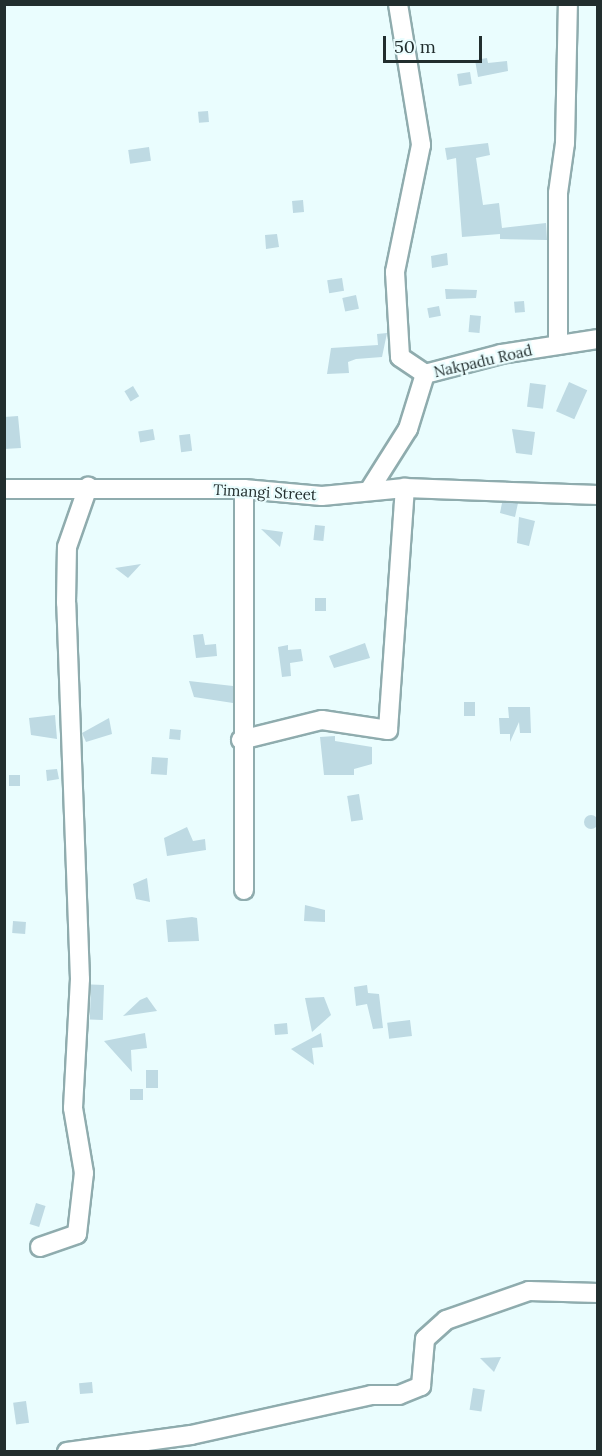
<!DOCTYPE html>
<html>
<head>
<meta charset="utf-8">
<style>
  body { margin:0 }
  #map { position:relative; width:602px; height:1456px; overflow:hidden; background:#eafdfe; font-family:Lora,serif }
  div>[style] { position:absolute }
  .building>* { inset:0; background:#bedae3; transform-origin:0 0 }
  .round { border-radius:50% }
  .roads { filter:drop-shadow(2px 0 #8facae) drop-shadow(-2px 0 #8facae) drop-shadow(0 2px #8facae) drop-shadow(0 -2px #8facae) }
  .minor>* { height:18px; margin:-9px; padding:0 9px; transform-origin:9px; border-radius:9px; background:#fff }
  span { translate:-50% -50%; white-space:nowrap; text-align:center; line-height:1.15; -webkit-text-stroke:4.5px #eafdfe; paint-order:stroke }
  .street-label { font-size:15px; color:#222e2e }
  .frame { position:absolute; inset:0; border:6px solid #222e2e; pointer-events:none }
  .scale { position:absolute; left:383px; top:36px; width:99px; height:27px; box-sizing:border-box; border:3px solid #222e2e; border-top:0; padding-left:8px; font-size:18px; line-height:21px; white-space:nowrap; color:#222e2e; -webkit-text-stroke:4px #eafdfe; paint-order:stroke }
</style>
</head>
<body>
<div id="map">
  <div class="building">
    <div style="clip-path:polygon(487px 58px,488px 63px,507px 61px,508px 71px,478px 77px,475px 60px)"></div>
    <div style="left:470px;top:72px;width:12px;height:13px;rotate:81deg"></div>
    <div style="left:208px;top:111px;width:11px;height:10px;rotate:85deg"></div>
    <div style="clip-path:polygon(488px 143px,490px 155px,476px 158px,483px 205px,499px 203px,502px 228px,546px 223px,547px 240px,500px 239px,500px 234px,462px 237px,456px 158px,447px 160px,445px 148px)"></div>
    <div style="left:149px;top:147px;width:14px;height:21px;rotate:82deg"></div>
    <div style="left:303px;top:200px;width:12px;height:11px;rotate:85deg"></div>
    <div style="clip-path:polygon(277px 234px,279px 247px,266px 249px,265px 235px)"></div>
    <div style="clip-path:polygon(447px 253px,448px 265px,432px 268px,431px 256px)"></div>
    <div style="left:342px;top:278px;width:13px;height:15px;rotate:81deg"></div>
    <div style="clip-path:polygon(445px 289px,477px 290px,476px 298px,446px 299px)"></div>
    <div style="left:356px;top:295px;width:14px;height:14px;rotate:78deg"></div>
    <div style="left:524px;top:301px;width:11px;height:10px;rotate:85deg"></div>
    <div style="left:439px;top:306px;width:10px;height:12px;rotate:79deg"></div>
    <div style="left:470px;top:315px;width:11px;height:17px;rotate:5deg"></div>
    <div style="clip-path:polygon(387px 333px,382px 357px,356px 359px,348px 362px,349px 373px,327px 374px,331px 348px,378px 345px,377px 334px)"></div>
    <div style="left:569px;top:382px;width:20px;height:32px;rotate:24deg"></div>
    <div style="left:530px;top:383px;width:16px;height:24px;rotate:7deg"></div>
    <div style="left:133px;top:386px;width:12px;height:10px;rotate:59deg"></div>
    <div style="clip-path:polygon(18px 416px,21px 448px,4px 449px,4px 417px)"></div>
    <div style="left:153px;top:429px;width:11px;height:15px;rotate:80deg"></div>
    <div style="clip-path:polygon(512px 429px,535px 432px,532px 455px,516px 453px)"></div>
    <div style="left:190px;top:434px;width:17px;height:11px;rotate:83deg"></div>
    <div style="clip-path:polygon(502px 503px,518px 503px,515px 517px,500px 513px)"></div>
    <div style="clip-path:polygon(519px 517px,535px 521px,529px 546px,517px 543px)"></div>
    <div style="left:315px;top:525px;width:10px;height:15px;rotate:6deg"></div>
    <div style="clip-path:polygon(261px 529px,283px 532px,280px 547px)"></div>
    <div style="clip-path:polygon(141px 564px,128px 578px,115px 568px)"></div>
    <div style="left:315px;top:598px;width:11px;height:13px"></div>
    <div style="clip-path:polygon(203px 634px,205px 645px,216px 644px,217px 656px,196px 658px,193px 635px)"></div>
    <div style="clip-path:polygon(365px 643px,370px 658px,334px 668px,329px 656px)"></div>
    <div style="clip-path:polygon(288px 645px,288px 650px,301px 649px,303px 661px,290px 663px,291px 676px,282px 677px,278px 647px)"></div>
    <div style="clip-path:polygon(189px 681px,233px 686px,233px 703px,194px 697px)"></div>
    <div style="left:464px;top:702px;width:11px;height:14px"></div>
    <div style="clip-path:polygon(508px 707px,530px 707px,531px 733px,520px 733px,519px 722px,510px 742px,510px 734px,500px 734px,499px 718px,509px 718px)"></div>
    <div style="clip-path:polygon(55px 715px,57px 739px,31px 735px,29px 718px)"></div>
    <div style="clip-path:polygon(109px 718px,112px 734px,86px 742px,82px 733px)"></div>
    <div style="left:170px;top:729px;width:11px;height:10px;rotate:5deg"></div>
    <div style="clip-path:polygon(335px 736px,335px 741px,372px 747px,372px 764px,354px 769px,354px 775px,324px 775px,320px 737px)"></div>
    <div style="left:152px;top:757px;width:16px;height:17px;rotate:4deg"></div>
    <div style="clip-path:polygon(57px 769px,59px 779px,47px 781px,46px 770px)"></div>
    <div style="left:9px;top:775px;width:11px;height:11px"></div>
    <div style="left:359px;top:794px;width:26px;height:12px;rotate:81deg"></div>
    <div class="round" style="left:584px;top:815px;width:14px;height:14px"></div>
    <div style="clip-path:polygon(187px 827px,193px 841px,205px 839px,206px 850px,167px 856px,164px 838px)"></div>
    <div style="clip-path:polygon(147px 878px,150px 902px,136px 899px,133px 884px)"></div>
    <div style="clip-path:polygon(305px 905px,325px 910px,325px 922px,304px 921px)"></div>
    <div style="clip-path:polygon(192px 917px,197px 918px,199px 941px,168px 942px,166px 920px)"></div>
    <div style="left:13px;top:921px;width:13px;height:12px;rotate:4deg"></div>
    <div style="left:104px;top:985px;width:35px;height:13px;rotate:92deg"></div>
    <div style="clip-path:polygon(367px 985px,368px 993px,379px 994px,383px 1028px,373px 1029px,367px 1004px,356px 1006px,354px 987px)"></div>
    <div style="clip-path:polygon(147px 997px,157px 1011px,123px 1016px,140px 1000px)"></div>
    <div style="clip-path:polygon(324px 997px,331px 1015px,312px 1032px,305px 998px)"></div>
    <div style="left:410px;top:1020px;width:16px;height:23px;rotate:83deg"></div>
    <div style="left:287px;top:1023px;width:11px;height:13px;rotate:85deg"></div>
    <div style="clip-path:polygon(145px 1033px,147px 1048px,131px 1050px,132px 1072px,104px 1041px)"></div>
    <div style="clip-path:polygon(321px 1033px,323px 1047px,312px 1048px,314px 1065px,291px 1049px)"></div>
    <div style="left:146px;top:1070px;width:12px;height:18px"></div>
    <div style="left:130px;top:1089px;width:13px;height:11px"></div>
    <div style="left:36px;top:1203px;width:10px;height:22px;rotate:17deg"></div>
    <div style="clip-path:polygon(501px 1357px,494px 1372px,480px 1358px)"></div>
    <div style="left:92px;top:1382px;width:11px;height:13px;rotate:85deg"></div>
    <div style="left:473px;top:1388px;width:12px;height:22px;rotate:9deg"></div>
    <div style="left:26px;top:1401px;width:22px;height:13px;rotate:82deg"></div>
  </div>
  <div class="roads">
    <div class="minor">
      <div style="left:398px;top:4px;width:143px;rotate:80.7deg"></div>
      <div style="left:421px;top:145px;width:130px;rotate:101.6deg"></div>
      <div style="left:395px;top:272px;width:85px;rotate:86.6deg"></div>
      <div style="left:400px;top:357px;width:30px;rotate:34deg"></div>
      <div style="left:558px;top:345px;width:152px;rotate:-90deg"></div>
      <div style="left:558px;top:193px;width:50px;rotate:-82deg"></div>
      <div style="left:565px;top:143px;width:139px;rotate:-88.8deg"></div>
      <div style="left:4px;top:489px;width:240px"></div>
      <div style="left:244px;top:489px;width:78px;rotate:5.1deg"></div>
      <div style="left:322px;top:496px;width:83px;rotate:-5.5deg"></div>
      <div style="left:405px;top:488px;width:193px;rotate:2.1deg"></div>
      <div style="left:370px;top:489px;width:71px;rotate:-57.7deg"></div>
      <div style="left:408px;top:429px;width:58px;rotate:-72.8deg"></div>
      <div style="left:425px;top:374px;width:79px;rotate:-14.7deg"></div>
      <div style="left:501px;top:354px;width:98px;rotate:-8.8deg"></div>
      <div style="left:241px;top:740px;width:83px;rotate:-13.9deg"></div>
      <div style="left:322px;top:720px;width:67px;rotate:8.6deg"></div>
      <div style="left:388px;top:730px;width:243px;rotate:-86deg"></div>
      <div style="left:244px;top:890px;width:401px;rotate:-90deg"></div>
      <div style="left:40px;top:1247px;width:39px;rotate:-19deg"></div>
      <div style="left:77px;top:1234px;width:61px;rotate:-83.5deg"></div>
      <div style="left:84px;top:1173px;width:66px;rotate:-99.6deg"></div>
      <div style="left:73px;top:1108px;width:129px;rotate:-86.9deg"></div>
      <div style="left:80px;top:979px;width:376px;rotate:-92.1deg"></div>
      <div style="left:66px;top:603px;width:56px;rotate:-89deg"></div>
      <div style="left:67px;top:547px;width:64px;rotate:-70.7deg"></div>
      <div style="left:67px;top:1452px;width:125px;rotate:-7.8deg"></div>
      <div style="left:191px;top:1435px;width:184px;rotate:-12.5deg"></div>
      <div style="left:371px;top:1395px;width:28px"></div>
      <div style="left:399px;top:1395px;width:24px;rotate:-22deg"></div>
      <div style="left:421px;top:1386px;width:47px;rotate:-85.1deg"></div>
      <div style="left:425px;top:1339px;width:28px;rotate:-42deg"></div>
      <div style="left:446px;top:1320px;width:88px;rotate:-19.3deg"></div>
      <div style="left:529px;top:1291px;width:69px;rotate:1.7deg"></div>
    </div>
  </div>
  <div class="street-label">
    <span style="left:483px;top:361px;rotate:-13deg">Nakpadu Road</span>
    <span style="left:265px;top:492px;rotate:3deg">Timangi Street</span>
  </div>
  <div class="frame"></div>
  <div class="scale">50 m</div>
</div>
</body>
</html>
